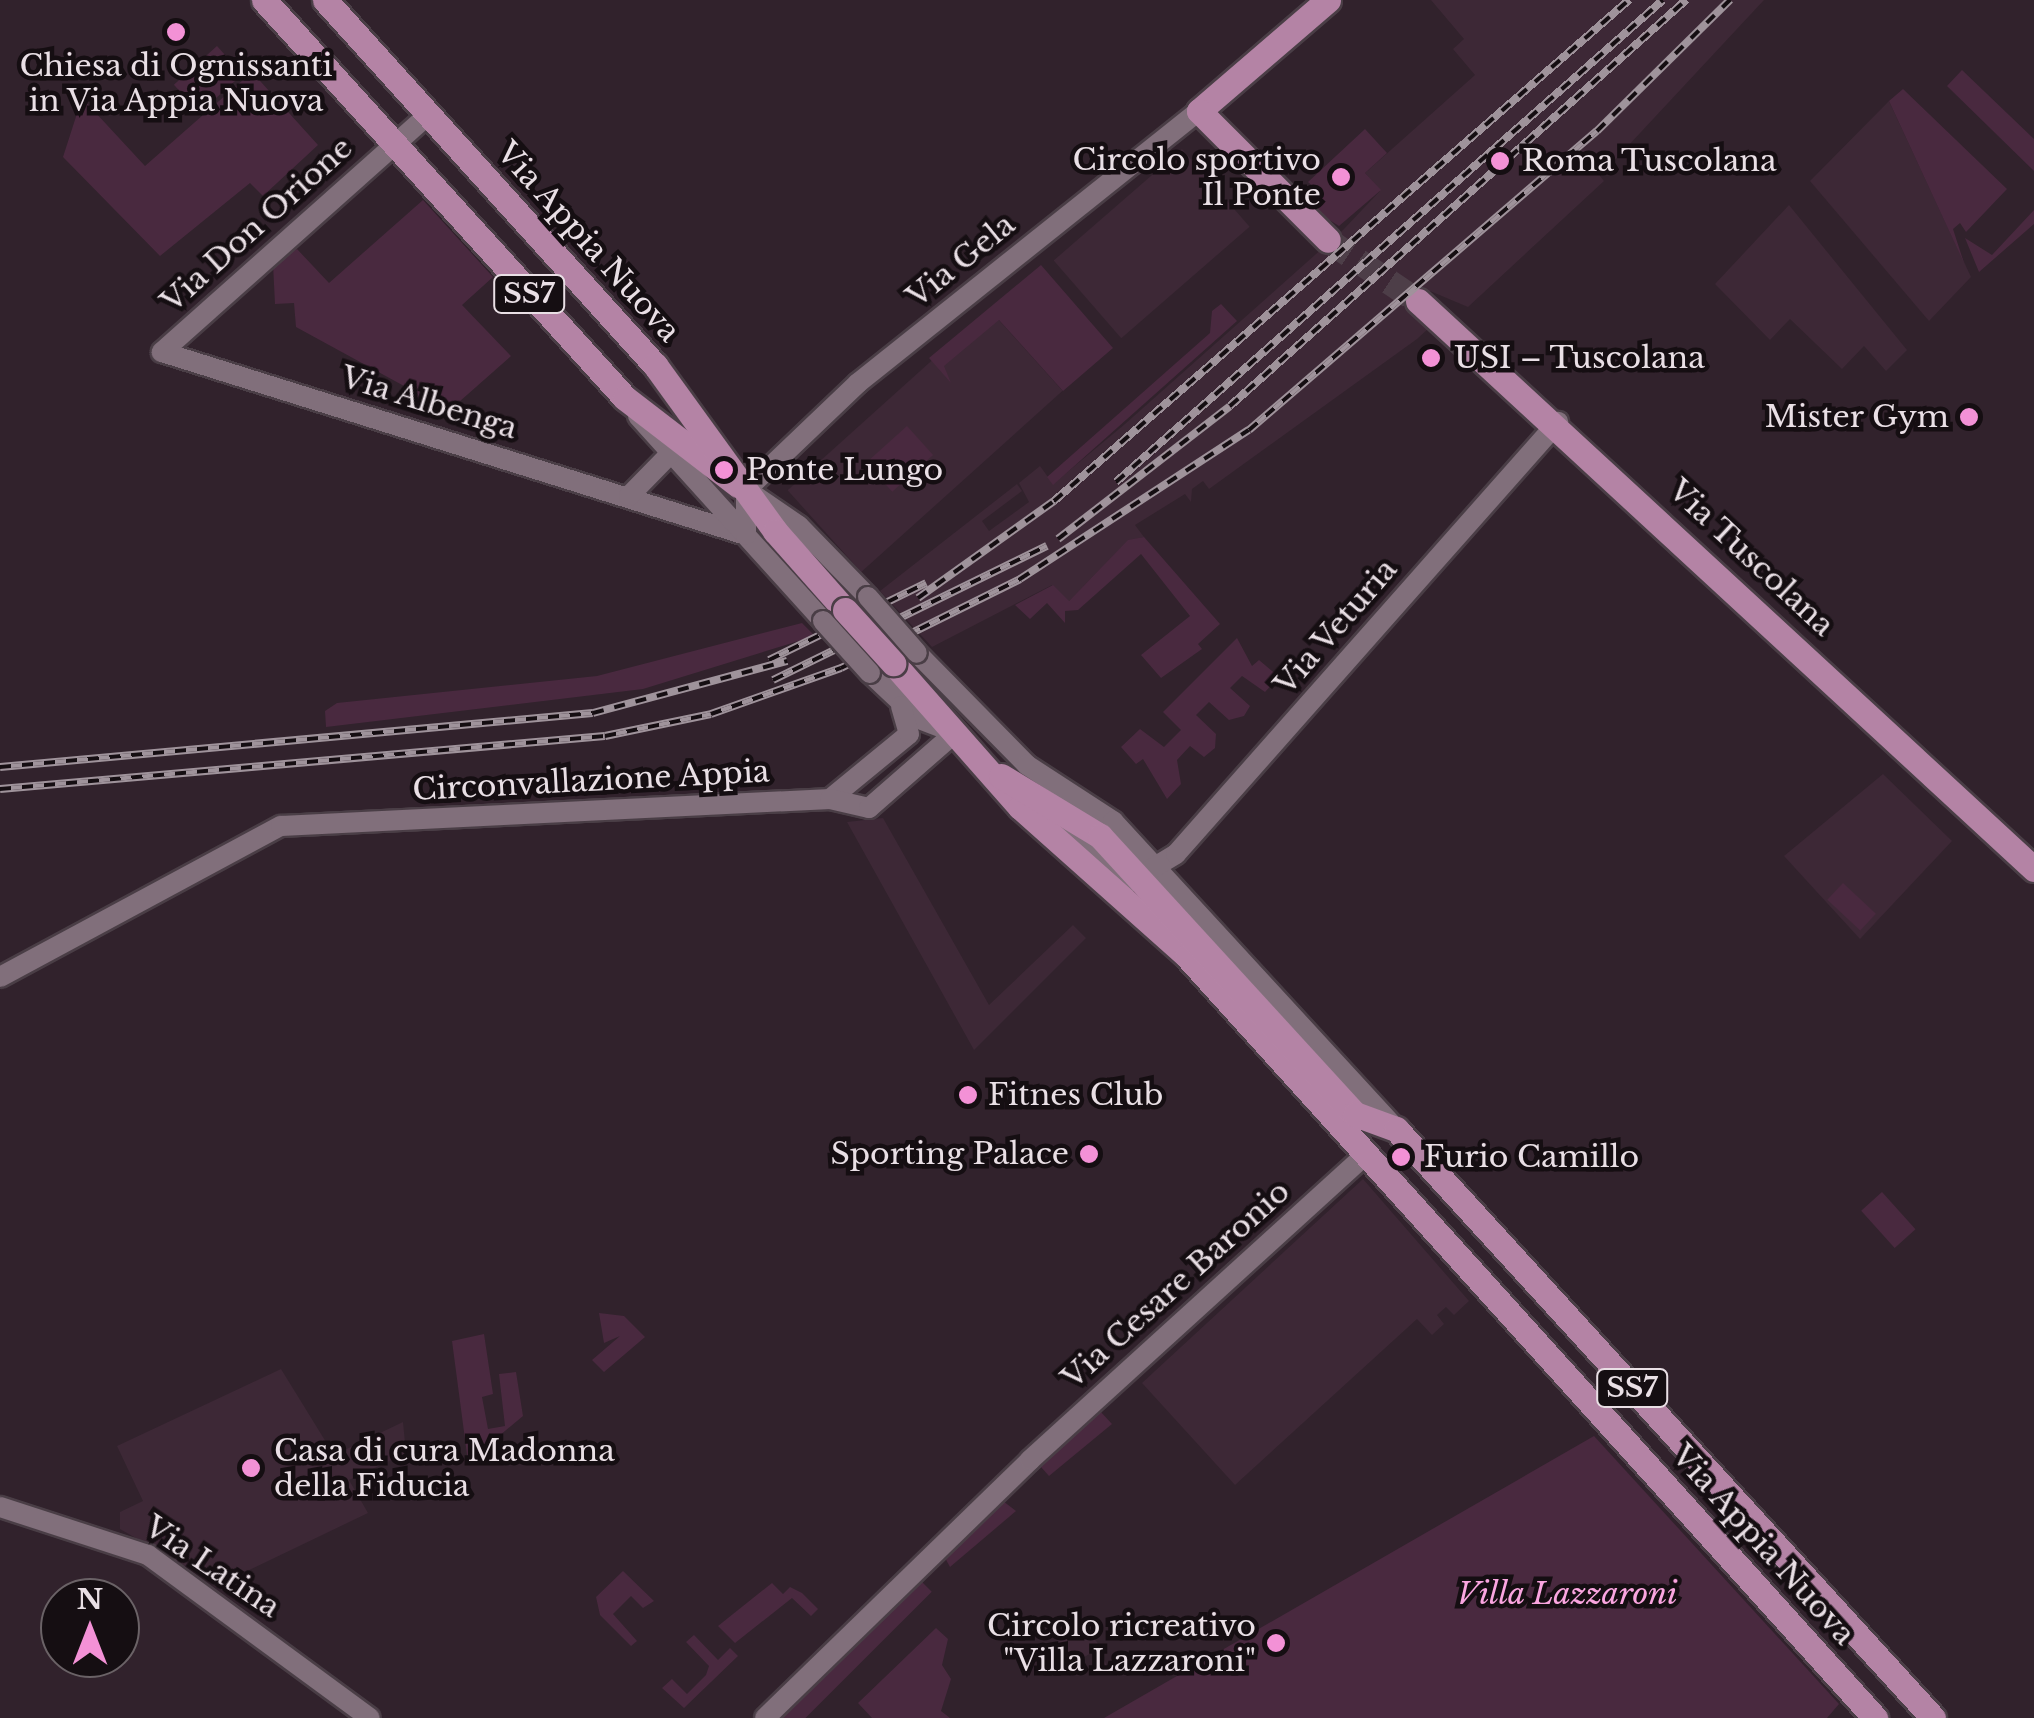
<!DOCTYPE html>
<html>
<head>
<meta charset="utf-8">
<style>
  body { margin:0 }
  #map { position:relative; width:2034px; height:1718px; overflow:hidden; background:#31222c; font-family:"Libre Baskerville",serif }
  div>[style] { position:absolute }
  .built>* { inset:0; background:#3d2836; transform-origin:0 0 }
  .green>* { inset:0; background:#49293f; transform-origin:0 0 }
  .major-tunnel>* { height:25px; margin-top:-12.5px; transform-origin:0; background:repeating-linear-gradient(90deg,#4d3e48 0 25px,transparent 0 37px) }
  .roads { filter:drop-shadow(2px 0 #4a3e46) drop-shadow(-2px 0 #4a3e46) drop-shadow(0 2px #4a3e46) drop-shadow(0 -2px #4a3e46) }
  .minor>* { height:20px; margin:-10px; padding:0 10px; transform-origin:10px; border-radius:10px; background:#816f7b }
  .major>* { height:25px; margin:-12.5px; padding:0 12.5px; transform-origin:12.5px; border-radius:12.5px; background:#b483a5 }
  .rail>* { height:8px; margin-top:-4px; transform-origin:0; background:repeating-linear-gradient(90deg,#150e12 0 11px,#9f939b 0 22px); box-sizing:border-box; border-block:2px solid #9f939b }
  .bridges { filter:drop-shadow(2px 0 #4a3e46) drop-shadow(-2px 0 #4a3e46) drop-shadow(0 2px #4a3e46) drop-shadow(0 -2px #4a3e46) }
  .minor-bridge>* { height:20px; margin:-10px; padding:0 10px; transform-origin:10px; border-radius:10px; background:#816f7b }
  .major-bridge>* { height:25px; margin:-12.5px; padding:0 12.5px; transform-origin:12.5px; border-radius:12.5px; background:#b483a5 }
  .dots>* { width:28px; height:28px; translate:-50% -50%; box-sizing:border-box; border:5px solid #150e12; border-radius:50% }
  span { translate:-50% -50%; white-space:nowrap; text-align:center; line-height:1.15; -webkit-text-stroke:9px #150e12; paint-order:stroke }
  .shield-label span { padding:2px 8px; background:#150e12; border:2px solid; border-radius:8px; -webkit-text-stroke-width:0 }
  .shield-label { font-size:28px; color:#e9dfe5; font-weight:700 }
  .poi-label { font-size:30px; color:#e9dfe5 }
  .right { translate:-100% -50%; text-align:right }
  .left { translate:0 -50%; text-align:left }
  .street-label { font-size:30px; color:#e9dfe5 }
  .park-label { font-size:30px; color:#faa5e0; font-style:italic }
  .north { position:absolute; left:40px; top:1578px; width:100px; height:100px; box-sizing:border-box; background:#150e12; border:2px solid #6a6266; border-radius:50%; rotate:0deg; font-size:28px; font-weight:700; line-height:40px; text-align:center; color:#e9dfe5 }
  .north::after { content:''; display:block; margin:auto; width:35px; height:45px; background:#f391d6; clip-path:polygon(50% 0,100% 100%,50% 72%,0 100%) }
</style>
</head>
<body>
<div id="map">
  <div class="built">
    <div style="clip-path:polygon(1431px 0,1764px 0,1600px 176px,1604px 181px,1468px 307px,1430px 291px,1409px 311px,1429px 328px,1417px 339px,1209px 489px,1203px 481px,1192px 489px,1191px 502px,1185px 494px,1135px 525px,1144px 537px,1128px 541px,1068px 602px,1052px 585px,932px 647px,880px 591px,1017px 484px,1022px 491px,982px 521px,989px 531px,1029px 502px,1019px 483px,1040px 466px,1053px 484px,1125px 424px,1343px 230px,1380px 191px,1365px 173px,1475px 75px,1453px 49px,1464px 39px)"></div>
    <div style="clip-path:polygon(1889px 101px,1971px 277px,1929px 321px,1810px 181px)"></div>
    <div style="left:1182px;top:149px;width:103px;height:170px;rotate:49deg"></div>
    <div style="clip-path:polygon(1789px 205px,1907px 350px,1886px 371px,1864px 346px,1842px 369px,1790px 319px,1770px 340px,1715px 284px)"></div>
    <div style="left:989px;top:309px;width:110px;height:271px;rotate:48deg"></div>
    <div style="clip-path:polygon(1883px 774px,1952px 841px,1860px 939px,1784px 856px)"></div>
    <div style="clip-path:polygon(883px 818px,989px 1005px,1073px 925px,1086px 938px,974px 1050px,847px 822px)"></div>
    <div style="clip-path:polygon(1363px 1179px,1469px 1301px,1454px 1315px,1446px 1307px,1437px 1315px,1444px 1324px,1432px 1335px,1417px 1319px,1235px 1485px,1142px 1383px)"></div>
    <div style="clip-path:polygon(281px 1369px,334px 1455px,403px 1422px,406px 1453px,349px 1480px,368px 1513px,218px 1585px,120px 1529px,120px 1512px,143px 1501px,117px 1446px)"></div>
    <div style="clip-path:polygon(1074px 1618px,1097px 1642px,1110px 1674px,1096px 1650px,1056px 1674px,1040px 1658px,1058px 1640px,1052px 1634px)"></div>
  </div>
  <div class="green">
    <div style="left:217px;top:46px;width:38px;height:58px;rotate:48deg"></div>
    <div style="clip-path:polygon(1962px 70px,2034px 139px,2034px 171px,1947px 86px)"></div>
    <div style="clip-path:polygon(252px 72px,318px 145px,263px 196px,250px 183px,160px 256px,63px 157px,82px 98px,145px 166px)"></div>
    <div style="clip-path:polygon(1903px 89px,2007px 189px,1966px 232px,1960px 223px,1953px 229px,1964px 263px,1889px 101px)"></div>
    <div style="clip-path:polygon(1365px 129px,1387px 153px,1365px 173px,1381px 190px,1339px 226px,1318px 213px,1318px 191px,1308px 182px)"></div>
    <div style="clip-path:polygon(423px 200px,493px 277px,462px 305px,511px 356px,442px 417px,414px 409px,415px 392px,296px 327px,294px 303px,275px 304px,273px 264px,297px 249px,329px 283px)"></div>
    <div style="clip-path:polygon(2034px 210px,2034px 224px,1979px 272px,1965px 238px,1992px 255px)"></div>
    <div style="clip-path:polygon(1041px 265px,1113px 348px,1063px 391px,999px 320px,944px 366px,951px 383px,929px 358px)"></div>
    <div style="clip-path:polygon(1221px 304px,1237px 321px,1053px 485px,1047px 477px,1210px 333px,1212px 311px)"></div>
    <div style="left:907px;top:426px;width:39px;height:55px;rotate:48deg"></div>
    <div style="clip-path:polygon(1144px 537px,1220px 624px,1198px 644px,1202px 649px,1161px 678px,1141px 655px,1190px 616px,1141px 554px,1078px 610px,1065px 611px,1065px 623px,1047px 603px,1030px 619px,1015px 605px,1053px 585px,1069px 601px,1128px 540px)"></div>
    <div style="clip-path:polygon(802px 623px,815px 636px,643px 689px,326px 727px,325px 711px,337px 703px,597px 676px)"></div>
    <div style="clip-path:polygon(1237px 638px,1252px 666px,1259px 660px,1279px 677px,1265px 692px,1242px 676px,1230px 688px,1250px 706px,1244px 716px,1229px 720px,1209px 702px,1196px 715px,1216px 734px,1215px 748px,1204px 757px,1190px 746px,1177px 760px,1181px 784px,1167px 799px,1143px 759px,1136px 764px,1121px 747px,1140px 729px,1164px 747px,1181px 730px,1163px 712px)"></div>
    <div style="left:1843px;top:883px;width:45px;height:23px;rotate:43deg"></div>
    <div style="left:1882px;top:1192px;width:50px;height:28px;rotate:48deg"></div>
    <div style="clip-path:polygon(599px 1313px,624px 1316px,645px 1337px,604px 1372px,592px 1360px,620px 1336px,604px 1343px)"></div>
    <div style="clip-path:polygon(484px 1334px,493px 1394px,482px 1397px,488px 1429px,505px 1426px,499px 1374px,516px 1372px,523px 1416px,468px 1462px,452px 1341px)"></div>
    <div style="clip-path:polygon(1100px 1411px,1112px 1424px,1049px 1476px,1041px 1467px)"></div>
    <div style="clip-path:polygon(1594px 1436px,1839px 1704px,1827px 1718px,1104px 1718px)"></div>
    <div style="clip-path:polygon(1003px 1501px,1016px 1511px,950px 1567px,944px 1556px)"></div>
    <div style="clip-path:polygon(623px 1571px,654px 1601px,643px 1608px,631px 1596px,613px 1614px,637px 1641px,631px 1646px,600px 1615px,596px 1597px)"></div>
    <div style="left:919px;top:1579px;width:18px;height:198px;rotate:45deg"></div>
    <div style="clip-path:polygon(772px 1583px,783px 1594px,790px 1587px,802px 1593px,818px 1609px,811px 1616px,792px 1598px,735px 1643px,718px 1626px)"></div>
    <div style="clip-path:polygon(936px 1628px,948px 1639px,942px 1665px,951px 1679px,941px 1711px,950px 1718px,872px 1718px,858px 1703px)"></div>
    <div style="clip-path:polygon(694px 1635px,718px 1660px,730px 1648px,738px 1656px,684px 1708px,662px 1688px,672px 1679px,687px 1694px,706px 1675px,709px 1666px,686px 1642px)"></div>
  </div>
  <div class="major-tunnel">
    <div style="left:1328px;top:240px;width:109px;rotate:34.1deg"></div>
  </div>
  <div class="roads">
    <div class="minor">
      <div style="left:429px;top:114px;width:358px;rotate:138.3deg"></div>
      <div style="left:162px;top:352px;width:612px;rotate:17.4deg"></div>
      <div style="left:638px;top:416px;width:276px;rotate:47.9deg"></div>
      <div style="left:751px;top:493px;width:58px;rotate:34.5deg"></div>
      <div style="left:799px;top:526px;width:99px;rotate:45.8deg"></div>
      <div style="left:629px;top:496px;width:57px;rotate:-45.7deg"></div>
      <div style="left:746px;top:535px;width:45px;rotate:-90deg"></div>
      <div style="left:746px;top:490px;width:155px;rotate:-43.7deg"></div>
      <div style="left:858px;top:383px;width:436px;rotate:-38.6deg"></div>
      <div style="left:917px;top:653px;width:157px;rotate:45.5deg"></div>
      <div style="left:1027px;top:765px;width:103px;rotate:33.1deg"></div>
      <div style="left:1113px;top:821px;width:417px;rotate:47.4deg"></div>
      <div style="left:870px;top:673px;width:67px;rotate:43.2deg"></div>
      <div style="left:919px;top:719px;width:39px;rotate:21deg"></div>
      <div style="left:830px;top:799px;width:102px;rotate:-39.4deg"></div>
      <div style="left:909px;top:734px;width:29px;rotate:-106deg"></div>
      <div style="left:1061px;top:823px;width:90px;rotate:41.8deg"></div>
      <div style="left:1128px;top:883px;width:56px;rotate:-31.1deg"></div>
      <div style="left:1176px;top:854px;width:577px;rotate:-48.51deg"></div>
      <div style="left:0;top:977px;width:319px;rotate:-28.3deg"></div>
      <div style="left:281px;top:826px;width:550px;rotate:-2.82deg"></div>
      <div style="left:830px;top:799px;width:40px;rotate:13deg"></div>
      <div style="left:869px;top:808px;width:114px;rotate:-41.1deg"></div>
      <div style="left:0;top:1507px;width:156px;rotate:18deg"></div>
      <div style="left:148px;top:1555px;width:275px;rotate:36.3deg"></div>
      <div style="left:765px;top:1718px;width:370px;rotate:-44.2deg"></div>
      <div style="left:1030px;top:1460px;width:452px;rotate:-42.3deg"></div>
    </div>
    <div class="major">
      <div style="left:264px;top:0;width:537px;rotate:47.79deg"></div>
      <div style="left:625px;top:398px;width:143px;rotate:37.6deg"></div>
      <div style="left:325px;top:0;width:492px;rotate:47.9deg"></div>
      <div style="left:655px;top:365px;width:205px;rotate:54.1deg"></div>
      <div style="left:775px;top:531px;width:106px;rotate:48.5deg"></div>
      <div style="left:1328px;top:0;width:170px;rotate:139.3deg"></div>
      <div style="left:1199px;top:111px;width:182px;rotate:45deg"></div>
      <div style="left:1418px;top:301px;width:838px;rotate:42.68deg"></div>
      <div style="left:893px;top:663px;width:192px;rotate:48.6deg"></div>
      <div style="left:1020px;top:807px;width:224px;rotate:41.7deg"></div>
      <div style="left:1187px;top:956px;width:1027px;rotate:47.92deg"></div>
      <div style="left:1001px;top:776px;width:116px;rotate:31.2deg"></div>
      <div style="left:1100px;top:836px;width:377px;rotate:47.5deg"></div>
      <div style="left:1355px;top:1114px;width:44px;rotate:20.1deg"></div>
      <div style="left:1396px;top:1129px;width:797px;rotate:47.64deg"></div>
    </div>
  </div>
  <div class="rail">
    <div style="left:1116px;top:482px;width:729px;rotate:-41.39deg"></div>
    <div style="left:1058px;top:539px;width:217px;rotate:-37.7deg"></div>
    <div style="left:1230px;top:406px;width:611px;rotate:-41.68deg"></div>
    <div style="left:918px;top:598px;width:167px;rotate:-35.5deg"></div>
    <div style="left:1054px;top:501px;width:763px;rotate:-41.07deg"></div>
    <div style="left:769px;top:660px;width:175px;rotate:-26.1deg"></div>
    <div style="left:773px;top:680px;width:305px;rotate:-26.1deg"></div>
    <div style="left:0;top:767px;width:595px;rotate:-5.2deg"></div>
    <div style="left:593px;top:713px;width:201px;rotate:-15deg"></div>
    <div style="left:0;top:789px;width:607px;rotate:-5.01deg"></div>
    <div style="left:605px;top:736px;width:108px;rotate:-11.7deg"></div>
    <div style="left:711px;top:714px;width:138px;rotate:-19.5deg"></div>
    <div style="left:841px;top:668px;width:200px;rotate:-26.4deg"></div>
    <div style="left:1020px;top:579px;width:273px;rotate:-33.1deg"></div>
    <div style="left:1249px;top:430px;width:459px;rotate:-40.7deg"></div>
    <div style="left:1597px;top:131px;width:187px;rotate:-44.6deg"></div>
  </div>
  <div class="bridges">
    <div class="minor-bridge">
      <div style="left:868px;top:597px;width:74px;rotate:48.8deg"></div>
      <div style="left:823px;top:621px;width:70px;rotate:47.9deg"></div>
    </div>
    <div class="major-bridge">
      <div style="left:845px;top:610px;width:72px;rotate:47.8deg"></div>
    </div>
  </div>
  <div class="dots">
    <div style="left:176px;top:32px;background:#f391d6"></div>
    <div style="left:1500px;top:161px;background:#f391d6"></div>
    <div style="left:1341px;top:177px;background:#f391d6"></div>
    <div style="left:1431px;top:358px;background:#f391d6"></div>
    <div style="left:1969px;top:417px;background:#f391d6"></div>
    <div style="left:724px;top:470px;background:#f391d6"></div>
    <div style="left:968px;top:1095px;background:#f391d6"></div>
    <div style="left:1089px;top:1154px;background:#f391d6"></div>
    <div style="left:1401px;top:1157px;background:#f391d6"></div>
    <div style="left:251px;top:1468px;background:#f391d6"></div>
    <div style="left:1276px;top:1643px;background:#f391d6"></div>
  </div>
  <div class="shield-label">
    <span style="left:529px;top:294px">SS7</span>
    <span style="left:1632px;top:1388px">SS7</span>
  </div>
  <div class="poi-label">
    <span style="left:176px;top:83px">Chiesa di Ognissanti<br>in Via Appia Nuova</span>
    <span class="right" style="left:1321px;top:177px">Circolo sportivo<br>Il Ponte</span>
    <span class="left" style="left:1522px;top:161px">Roma Tuscolana</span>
    <span class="left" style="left:1454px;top:358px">USI – Tuscolana</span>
    <span class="right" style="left:1949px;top:417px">Mister Gym</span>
    <span class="left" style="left:746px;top:470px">Ponte Lungo</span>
    <span class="left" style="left:988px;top:1095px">Fitnes Club</span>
    <span class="right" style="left:1069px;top:1154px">Sporting Palace</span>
    <span class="left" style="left:1424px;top:1157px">Furio Camillo</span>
    <span class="left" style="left:274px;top:1468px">Casa di cura Madonna<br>della Fiducia</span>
    <span class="right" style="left:1256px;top:1643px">Circolo ricreativo<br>"Villa Lazzaroni"</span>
  </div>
  <div class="street-label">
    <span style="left:257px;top:225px;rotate:-42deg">Via Don Orione</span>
    <span style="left:588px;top:242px;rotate:48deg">Via Appia Nuova</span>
    <span style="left:961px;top:261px;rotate:-39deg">Via Gela</span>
    <span style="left:429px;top:403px;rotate:17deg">Via Albenga</span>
    <span style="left:1751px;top:558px;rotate:43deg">Via Tuscolana</span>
    <span style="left:1336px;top:627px;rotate:-49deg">Via Veturia</span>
    <span style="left:591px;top:781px;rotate:-3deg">Circonvallazione Appia</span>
    <span style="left:1176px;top:1285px;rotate:-42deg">Via Cesare Baronio</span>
    <span style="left:1763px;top:1545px;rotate:48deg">Via Appia Nuova</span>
    <span style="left:212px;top:1567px;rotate:34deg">Via Latina</span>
  </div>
  <div class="park-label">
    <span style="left:1567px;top:1594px">Villa Lazzaroni</span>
  </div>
  <div class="north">N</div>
</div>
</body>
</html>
